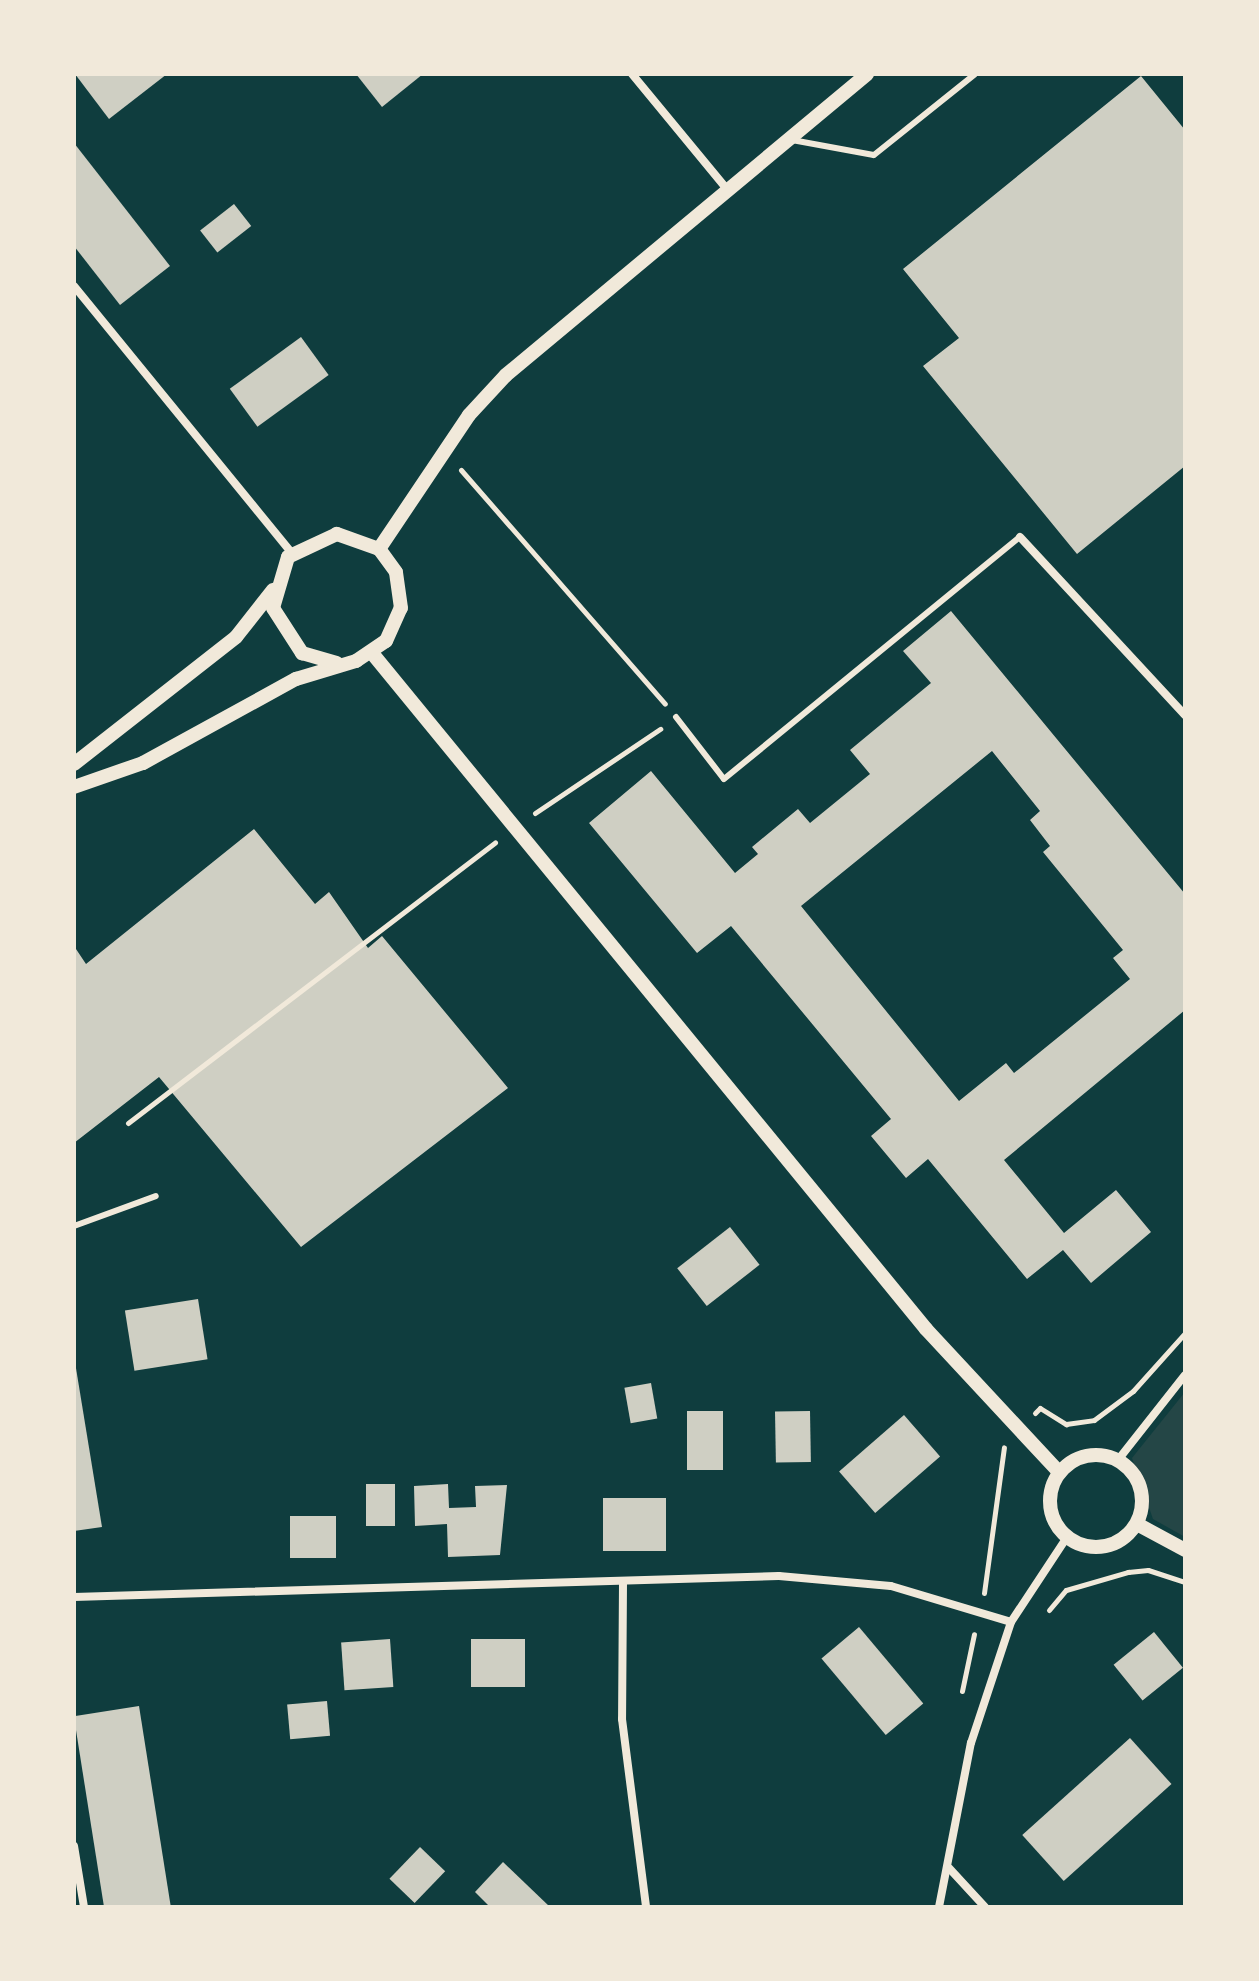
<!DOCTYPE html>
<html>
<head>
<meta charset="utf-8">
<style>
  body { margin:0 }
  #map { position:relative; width:1259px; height:1981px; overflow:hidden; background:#0f3d3e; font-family:Figtree,sans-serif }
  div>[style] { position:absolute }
  .green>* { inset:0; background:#244646 }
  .building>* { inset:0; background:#cfcfc3; transform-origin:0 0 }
  .path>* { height:5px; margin:-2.5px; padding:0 2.5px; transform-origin:2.5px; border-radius:2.5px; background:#f1e9da }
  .service>* { height:6px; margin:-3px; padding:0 3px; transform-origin:3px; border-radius:3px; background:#f1e9da }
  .minor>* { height:8px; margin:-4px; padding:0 4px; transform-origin:4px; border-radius:4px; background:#f1e9da }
  .tertiary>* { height:14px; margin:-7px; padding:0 7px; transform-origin:7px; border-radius:7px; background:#f1e9da }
  .tertiary>.ring { margin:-7px; padding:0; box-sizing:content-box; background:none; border:14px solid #f1e9da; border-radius:50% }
  span { translate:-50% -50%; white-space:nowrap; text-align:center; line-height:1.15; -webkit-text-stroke:8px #f1e9da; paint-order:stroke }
  .frame { position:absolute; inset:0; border:76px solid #f1e9da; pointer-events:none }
</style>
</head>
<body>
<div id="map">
  <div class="green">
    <div style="clip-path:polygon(1185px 1392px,1185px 1537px,1153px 1519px,1132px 1458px)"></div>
  </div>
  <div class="building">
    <div style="clip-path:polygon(75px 74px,167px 74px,109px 119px)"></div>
    <div style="clip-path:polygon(356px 74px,423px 74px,382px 107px)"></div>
    <div style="clip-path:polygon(1141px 76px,1185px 130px,1185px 466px,1077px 554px,923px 366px,959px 338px,903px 269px)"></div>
    <div style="clip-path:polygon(74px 143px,170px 266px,120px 305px,74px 246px)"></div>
    <div style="left:234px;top:204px;width:28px;height:43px;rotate:52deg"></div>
    <div style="left:301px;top:337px;width:47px;height:88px;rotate:54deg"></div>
    <div style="clip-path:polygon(evenodd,951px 611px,1185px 894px,1185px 1010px,1004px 1160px,1064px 1233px,1116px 1190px,1151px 1232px,1091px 1283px,1063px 1250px,1027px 1279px,928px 1159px,906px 1178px,871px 1136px,891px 1119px,731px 926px,697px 953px,589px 823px,651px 771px,735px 873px,758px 854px,752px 847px,798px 809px,810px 823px,870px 774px,850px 750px,931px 683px,903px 651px,951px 611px,992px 751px,1040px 811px,1030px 820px,1050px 846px,1043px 852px,1123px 950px,1113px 958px,1130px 979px,1014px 1073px,1006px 1063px,959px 1101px,801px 906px,992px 751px)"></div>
    <div style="clip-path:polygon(254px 829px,315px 904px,329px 892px,368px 948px,382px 936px,508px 1088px,301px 1247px,159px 1077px,74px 1143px,74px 946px,86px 964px)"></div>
    <div style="left:730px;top:1227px;width:48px;height:67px;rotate:52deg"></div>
    <div style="left:198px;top:1299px;width:61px;height:74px;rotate:81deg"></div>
    <div style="clip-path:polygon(74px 1356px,102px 1527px,74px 1531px)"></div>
    <div style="left:651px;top:1383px;width:36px;height:27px;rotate:80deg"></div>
    <div style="left:687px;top:1411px;width:36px;height:59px"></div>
    <div style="left:810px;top:1411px;width:51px;height:35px;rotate:89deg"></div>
    <div style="left:904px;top:1415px;width:55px;height:86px;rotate:49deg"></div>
    <div style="left:395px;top:1484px;width:42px;height:29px;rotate:90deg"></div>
    <div style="clip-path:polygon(448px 1484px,449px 1508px,476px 1507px,475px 1486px,507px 1485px,500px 1555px,448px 1557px,447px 1524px,415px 1526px,414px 1486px)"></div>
    <div style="left:603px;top:1498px;width:63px;height:53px"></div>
    <div style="left:336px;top:1516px;width:42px;height:46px;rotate:90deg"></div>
    <div style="left:859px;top:1627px;width:100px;height:49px;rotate:50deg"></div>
    <div style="left:1154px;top:1632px;width:46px;height:52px;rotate:51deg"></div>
    <div style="left:390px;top:1639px;width:48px;height:49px;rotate:86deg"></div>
    <div style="left:471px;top:1639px;width:54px;height:48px"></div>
    <div style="left:327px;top:1701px;width:35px;height:40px;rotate:85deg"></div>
    <div style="left:139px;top:1706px;width:203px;height:66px;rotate:81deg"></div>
    <div style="left:1130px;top:1738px;width:62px;height:145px;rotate:48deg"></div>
    <div style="left:420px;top:1847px;width:35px;height:44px;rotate:44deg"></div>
    <div style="clip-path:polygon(503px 1862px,550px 1907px,490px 1907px,475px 1892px)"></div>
  </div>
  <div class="path">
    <div style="left:461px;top:470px;width:310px;rotate:48.9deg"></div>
    <div style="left:535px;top:813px;width:151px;rotate:-33.9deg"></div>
    <div style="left:128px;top:1123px;width:462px;rotate:-37.4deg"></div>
    <div style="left:1035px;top:1413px;width:7px;rotate:-45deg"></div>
    <div style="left:1040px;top:1408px;width:31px;rotate:32deg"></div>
    <div style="left:1066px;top:1424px;width:28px;rotate:-8deg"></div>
    <div style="left:1094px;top:1420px;width:49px;rotate:-36.6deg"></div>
    <div style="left:1133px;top:1391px;width:78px;rotate:-48.1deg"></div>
    <div style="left:984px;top:1593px;width:147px;rotate:-82.2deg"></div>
    <div style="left:1049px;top:1610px;width:26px;rotate:-50deg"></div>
    <div style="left:1066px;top:1590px;width:65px;rotate:-16.2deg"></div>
    <div style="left:1128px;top:1572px;width:20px;rotate:-6deg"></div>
    <div style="left:1148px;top:1570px;width:39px;rotate:18deg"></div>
    <div style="left:962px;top:1691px;width:58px;rotate:-78.1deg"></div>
  </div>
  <div class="service">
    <div style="left:792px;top:140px;width:83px;rotate:10.4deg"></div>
    <div style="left:874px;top:155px;width:129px;rotate:-38.7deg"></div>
    <div style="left:676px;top:717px;width:78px;rotate:52.3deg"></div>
    <div style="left:724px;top:779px;width:382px;rotate:-39.3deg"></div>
    <div style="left:74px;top:1226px;width:87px;rotate:-20.1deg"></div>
  </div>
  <div class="minor">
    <div style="left:632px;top:74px;width:146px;rotate:50.5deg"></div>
    <div style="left:74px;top:286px;width:345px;rotate:50.8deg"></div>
    <div style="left:1020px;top:537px;width:243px;rotate:47.2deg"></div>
    <div style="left:1118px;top:1460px;width:108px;rotate:-51.8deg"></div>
    <div style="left:623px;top:1583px;width:136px;rotate:90.4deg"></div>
    <div style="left:622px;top:1719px;width:190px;rotate:82.7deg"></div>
    <div style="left:74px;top:1597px;width:705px;rotate:-1.71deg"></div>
    <div style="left:779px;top:1576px;width:112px;rotate:5.1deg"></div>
    <div style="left:891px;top:1586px;width:125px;rotate:16.7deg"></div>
    <div style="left:74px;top:1846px;width:62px;rotate:80.7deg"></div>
    <div style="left:949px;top:1868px;width:53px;rotate:47.3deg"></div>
    <div style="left:939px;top:1907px;width:167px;rotate:-79deg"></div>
    <div style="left:971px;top:1743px;width:127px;rotate:-71.7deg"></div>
    <div style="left:1011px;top:1622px;width:102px;rotate:-56.6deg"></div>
  </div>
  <div class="tertiary">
    <div style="left:379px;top:549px;width:161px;rotate:-56.1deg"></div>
    <div style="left:469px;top:415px;width:54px;rotate:-47.2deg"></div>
    <div style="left:506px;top:375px;width:470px;rotate:-39.8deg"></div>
    <div style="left:372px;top:653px;width:874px;rotate:50.66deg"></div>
    <div style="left:926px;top:1329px;width:195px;rotate:47.1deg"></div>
    <div style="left:74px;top:764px;width:206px;rotate:-38.1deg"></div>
    <div style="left:236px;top:637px;width:60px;rotate:-51.8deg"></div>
    <div style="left:74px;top:787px;width:73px;rotate:-19.2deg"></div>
    <div style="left:143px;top:763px;width:175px;rotate:-28.8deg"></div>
    <div style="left:296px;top:679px;width:63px;rotate:-16.7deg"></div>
    <div style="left:356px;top:661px;width:36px;rotate:-34deg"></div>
    <div style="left:386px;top:641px;width:36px;rotate:-66deg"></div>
    <div style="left:401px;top:608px;width:36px;rotate:-98deg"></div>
    <div style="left:396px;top:572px;width:29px;rotate:-126deg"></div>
    <div style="left:379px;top:549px;width:45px;rotate:-160.3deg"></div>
    <div style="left:337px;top:534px;width:54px;rotate:154.9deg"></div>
    <div style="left:288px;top:557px;width:53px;rotate:106.4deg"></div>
    <div style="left:273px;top:608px;width:54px;rotate:57.2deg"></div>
    <div style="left:302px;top:653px;width:36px;rotate:16deg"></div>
    <div class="ring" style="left:1050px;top:1455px;width:78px;height:78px"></div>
    <div style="left:1137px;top:1524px;width:55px;rotate:28.4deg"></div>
  </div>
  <div class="frame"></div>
</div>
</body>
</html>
